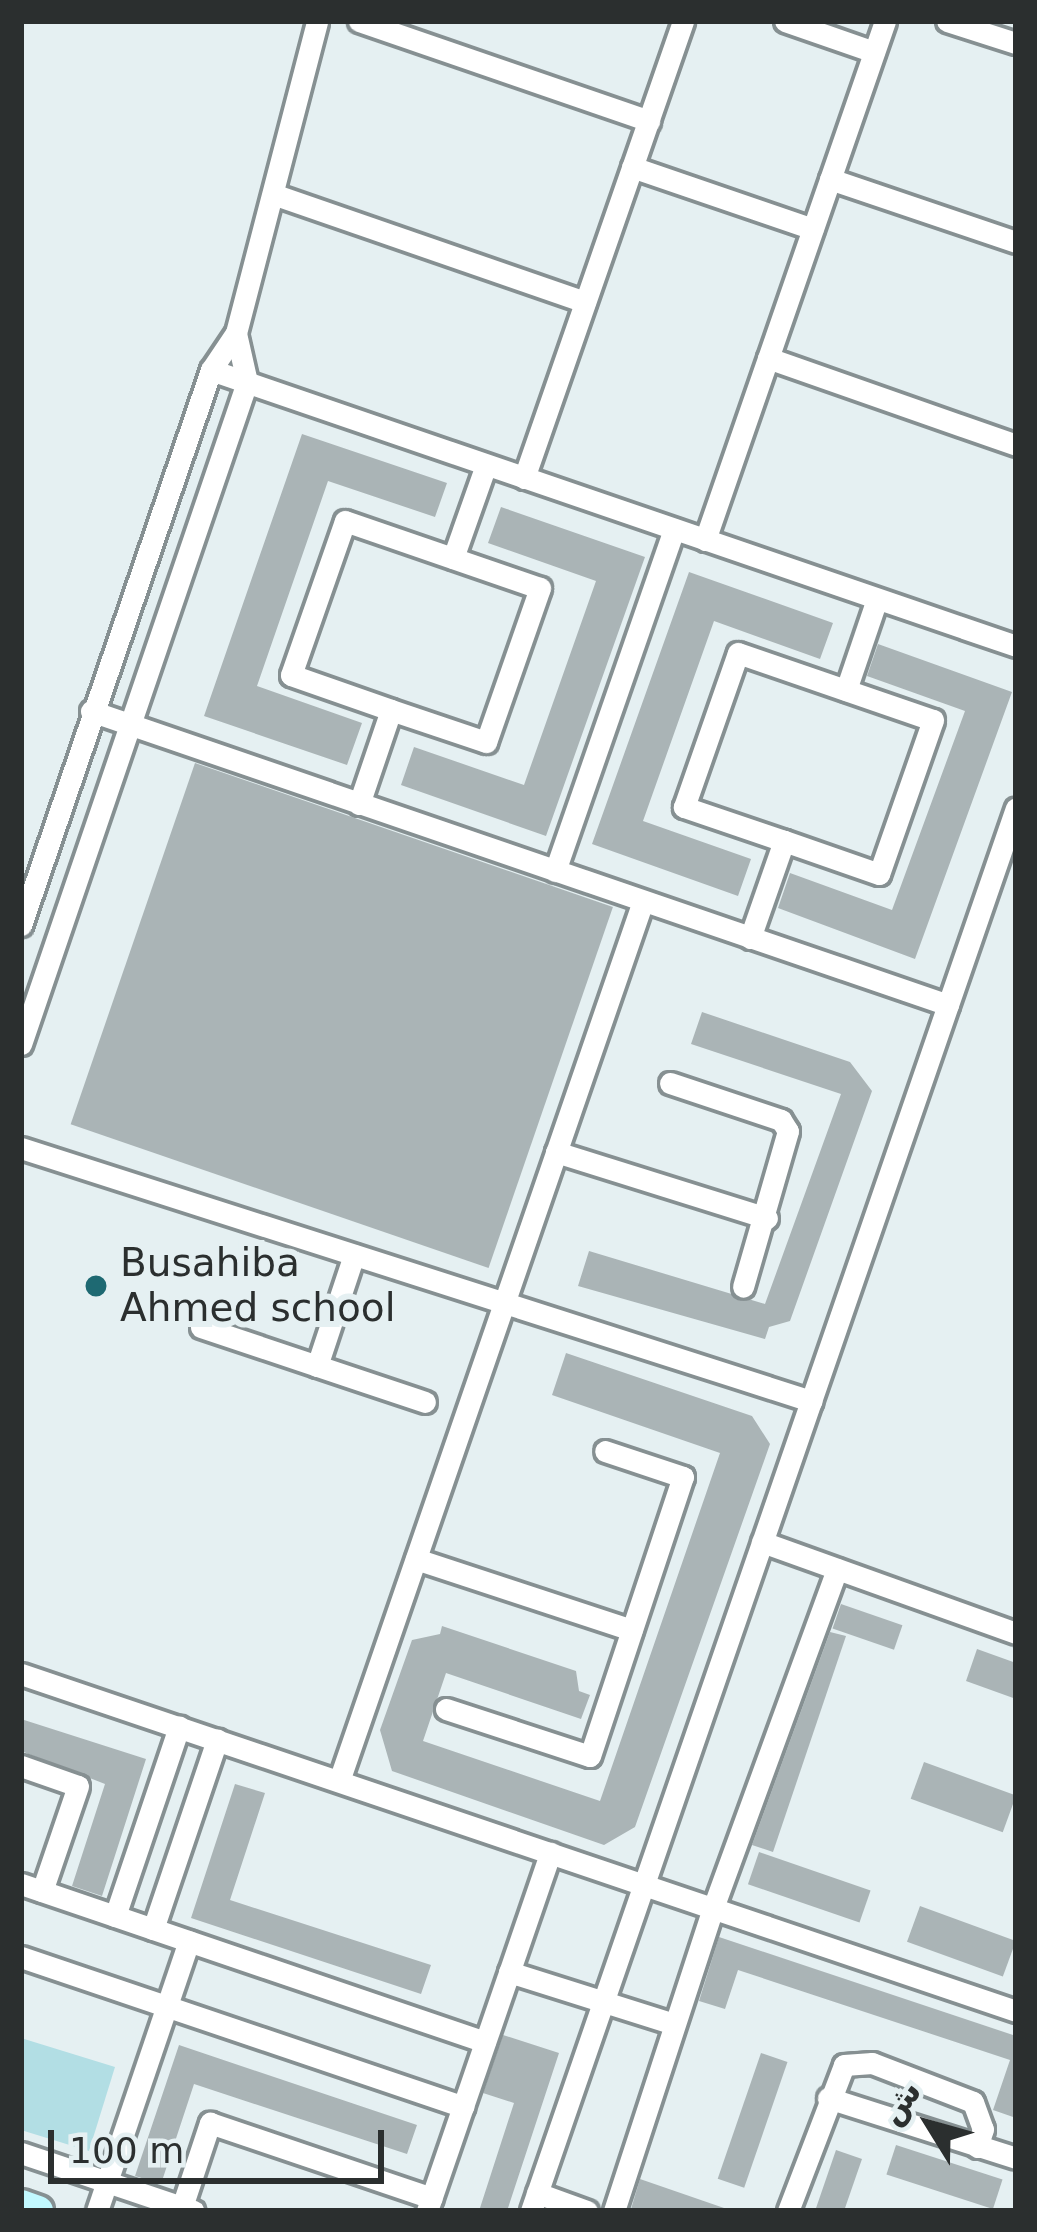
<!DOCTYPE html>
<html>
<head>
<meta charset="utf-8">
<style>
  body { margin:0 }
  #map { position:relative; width:1037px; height:2232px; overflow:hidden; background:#e5f0f2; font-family:"DejaVu Sans","Noto Naskh Arabic",sans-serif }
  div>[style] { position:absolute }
  .green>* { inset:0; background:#b2dee4 }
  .building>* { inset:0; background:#aab4b6; transform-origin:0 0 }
  .roads { filter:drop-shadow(3px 0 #869092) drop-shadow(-3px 0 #869092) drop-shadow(0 3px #869092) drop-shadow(0 -3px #869092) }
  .minor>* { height:21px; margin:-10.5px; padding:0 10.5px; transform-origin:10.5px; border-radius:10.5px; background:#fff }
  .secondary>* { height:30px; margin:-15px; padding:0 15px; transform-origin:15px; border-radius:15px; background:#c2f9ff }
  .dots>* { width:33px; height:33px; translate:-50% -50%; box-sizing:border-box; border:6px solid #e5f0f2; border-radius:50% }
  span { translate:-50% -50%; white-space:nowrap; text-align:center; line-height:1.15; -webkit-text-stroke:12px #e5f0f2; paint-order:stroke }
  .poi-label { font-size:39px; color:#2b2f2f }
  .left { translate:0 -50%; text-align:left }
  .frame { position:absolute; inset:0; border:24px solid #2b2f2f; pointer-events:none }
  .north { position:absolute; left:869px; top:2064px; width:120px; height:120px; -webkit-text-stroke:9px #e5f0f2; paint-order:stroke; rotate:307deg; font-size:33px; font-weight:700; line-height:48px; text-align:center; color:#2b2f2f }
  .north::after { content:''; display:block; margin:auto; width:42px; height:54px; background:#2b2f2f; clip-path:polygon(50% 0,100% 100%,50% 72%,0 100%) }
  .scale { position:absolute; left:48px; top:2130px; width:336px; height:54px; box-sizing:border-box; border:6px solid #2b2f2f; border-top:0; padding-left:15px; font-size:36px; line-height:42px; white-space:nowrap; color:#2b2f2f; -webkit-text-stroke:9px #e5f0f2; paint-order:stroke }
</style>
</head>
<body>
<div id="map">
  <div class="green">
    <div style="clip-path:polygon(21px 2038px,115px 2067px,89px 2151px,21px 2130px)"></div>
  </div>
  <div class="building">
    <div style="clip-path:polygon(302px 434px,447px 483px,435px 517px,328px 481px,257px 686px,362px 723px,347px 765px,204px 716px)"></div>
    <div style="clip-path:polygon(501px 507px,645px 557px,546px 836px,401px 785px,414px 747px,524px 785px,596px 581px,488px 543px)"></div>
    <div style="clip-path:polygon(689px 572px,833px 623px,820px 659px,714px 621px,643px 821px,751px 859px,738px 896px,592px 844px)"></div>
    <div style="clip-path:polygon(878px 644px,1012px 692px,915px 959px,778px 908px,790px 873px,892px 910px,965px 711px,867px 676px)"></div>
    <div style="left:195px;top:763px;width:442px;height:382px;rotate:19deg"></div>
    <div style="clip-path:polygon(702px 1012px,850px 1062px,872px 1091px,790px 1321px,769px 1327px,765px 1339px,578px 1286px,589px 1251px,765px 1304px,841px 1094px,691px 1044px)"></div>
    <div style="clip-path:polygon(566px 1353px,752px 1416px,770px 1444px,635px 1827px,604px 1845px,392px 1771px,380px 1730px,412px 1640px,440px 1634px,442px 1626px,576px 1671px,579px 1691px,590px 1695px,581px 1719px,446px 1673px,423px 1741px,600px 1801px,720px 1453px,552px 1395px)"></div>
    <div style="left:841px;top:1604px;width:65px;height:26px;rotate:19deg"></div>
    <div style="clip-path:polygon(830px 1632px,846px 1636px,773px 1852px,752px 1845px)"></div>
    <div style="clip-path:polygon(977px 1649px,1016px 1663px,1016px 1699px,966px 1681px)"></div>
    <div style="clip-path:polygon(21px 1719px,146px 1759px,102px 1896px,72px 1886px,105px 1784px,21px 1751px)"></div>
    <div style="left:924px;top:1762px;width:98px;height:39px;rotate:20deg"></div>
    <div style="clip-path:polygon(235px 1784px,265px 1793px,230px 1900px,431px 1965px,421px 1994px,191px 1918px)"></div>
    <div style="left:759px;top:1852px;width:118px;height:34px;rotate:19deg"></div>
    <div style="left:920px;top:1906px;width:102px;height:38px;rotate:20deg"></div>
    <div style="clip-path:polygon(719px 1937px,1016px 2036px,1016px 2118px,993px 2110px,1010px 2060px,738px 1970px,725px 2009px,699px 2001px)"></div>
    <div style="clip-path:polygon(503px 2035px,559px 2053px,507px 2211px,479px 2211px,514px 2103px,483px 2093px)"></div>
    <div style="clip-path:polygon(179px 2045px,417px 2125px,407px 2154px,194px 2084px,161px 2184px,135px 2176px)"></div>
    <div style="left:761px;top:2053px;width:28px;height:133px;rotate:19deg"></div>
    <div style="left:896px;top:2145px;width:112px;height:31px;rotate:18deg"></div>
    <div style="clip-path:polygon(836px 2150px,862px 2159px,844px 2211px,815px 2211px)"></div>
    <div style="clip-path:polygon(640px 2179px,724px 2208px,724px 2211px,631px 2209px)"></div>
  </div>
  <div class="roads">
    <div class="minor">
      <div style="left:359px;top:21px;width:307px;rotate:19deg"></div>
      <div style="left:785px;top:21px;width:94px;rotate:19.2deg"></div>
      <div style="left:947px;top:21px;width:72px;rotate:17.7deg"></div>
      <div style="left:632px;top:167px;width:191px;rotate:18.9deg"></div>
      <div style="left:830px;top:179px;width:196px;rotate:18.7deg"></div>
      <div style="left:273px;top:194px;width:330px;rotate:19.1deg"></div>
      <div style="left:768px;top:358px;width:263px;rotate:19.3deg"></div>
      <div style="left:211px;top:370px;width:851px;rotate:18.92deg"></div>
      <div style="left:524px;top:478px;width:484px;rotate:-70.8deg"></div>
      <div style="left:705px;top:540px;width:549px;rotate:-70.87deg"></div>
      <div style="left:453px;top:558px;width:99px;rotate:-70.5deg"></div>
      <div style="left:846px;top:690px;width:96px;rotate:-71.2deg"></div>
      <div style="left:91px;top:711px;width:906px;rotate:18.93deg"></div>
      <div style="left:359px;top:804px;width:99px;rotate:-71.2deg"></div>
      <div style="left:391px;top:710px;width:106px;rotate:-160.7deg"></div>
      <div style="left:291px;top:675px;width:163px;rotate:-70.7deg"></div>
      <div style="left:345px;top:521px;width:206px;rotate:19deg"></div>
      <div style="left:540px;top:588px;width:163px;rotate:109.3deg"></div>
      <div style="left:486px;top:742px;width:100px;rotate:-161.4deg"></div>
      <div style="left:555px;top:871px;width:362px;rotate:-70.8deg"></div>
      <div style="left:21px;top:925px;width:587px;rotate:-71.1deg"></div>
      <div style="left:211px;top:370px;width:45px;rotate:-56deg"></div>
      <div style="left:236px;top:333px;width:322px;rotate:-75.4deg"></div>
      <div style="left:750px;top:938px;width:103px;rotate:-70.7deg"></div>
      <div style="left:784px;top:841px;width:106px;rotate:-161.2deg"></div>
      <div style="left:684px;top:807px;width:163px;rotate:-70.7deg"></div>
      <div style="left:738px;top:653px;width:206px;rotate:19deg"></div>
      <div style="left:933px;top:720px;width:163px;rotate:109.3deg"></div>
      <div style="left:879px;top:874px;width:101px;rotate:-160.8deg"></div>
      <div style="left:21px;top:1044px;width:700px;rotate:-71.15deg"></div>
      <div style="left:247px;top:382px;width:50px;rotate:-102.7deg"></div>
      <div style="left:670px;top:1083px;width:117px;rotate:18.4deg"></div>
      <div style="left:781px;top:1120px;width:13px;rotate:58deg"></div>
      <div style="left:788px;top:1131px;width:162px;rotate:106.1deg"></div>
      <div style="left:21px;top:1148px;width:830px;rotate:17.76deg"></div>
      <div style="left:556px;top:1152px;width:221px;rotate:17.4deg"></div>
      <div style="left:201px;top:1327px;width:236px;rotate:18.5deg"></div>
      <div style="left:317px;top:1366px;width:117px;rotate:-71.6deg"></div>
      <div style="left:762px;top:1542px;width:270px;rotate:19.7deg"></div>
      <div style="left:416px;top:1559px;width:227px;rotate:18.2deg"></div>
      <div style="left:21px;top:1674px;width:1051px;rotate:18.71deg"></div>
      <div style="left:446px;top:1709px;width:151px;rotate:18.1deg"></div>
      <div style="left:590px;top:1756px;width:294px;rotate:-71.6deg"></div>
      <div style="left:683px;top:1477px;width:82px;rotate:-161.6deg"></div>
      <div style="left:21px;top:1766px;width:60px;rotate:19.3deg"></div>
      <div style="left:78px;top:1786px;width:111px;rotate:108.9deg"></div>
      <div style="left:339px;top:1781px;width:931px;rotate:-70.94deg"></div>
      <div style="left:21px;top:1884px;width:490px;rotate:18.8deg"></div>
      <div style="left:115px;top:1916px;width:200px;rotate:-71.3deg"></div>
      <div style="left:153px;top:1929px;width:200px;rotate:-71.3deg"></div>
      <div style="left:21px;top:1957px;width:467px;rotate:18.7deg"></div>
      <div style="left:509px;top:1972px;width:173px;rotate:17.5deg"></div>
      <div style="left:828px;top:2098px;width:197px;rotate:17.7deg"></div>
      <div style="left:21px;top:2153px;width:182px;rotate:18.6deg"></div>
      <div style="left:537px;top:2193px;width:53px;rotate:19.8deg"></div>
      <div style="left:182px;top:2207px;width:89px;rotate:-71.6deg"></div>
      <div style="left:210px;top:2123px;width:234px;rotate:18.7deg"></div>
      <div style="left:97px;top:2211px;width:285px;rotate:-71.2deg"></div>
      <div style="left:427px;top:2211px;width:379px;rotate:-71deg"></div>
      <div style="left:531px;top:2211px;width:1484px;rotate:-70.93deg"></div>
      <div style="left:614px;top:2211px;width:319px;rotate:-71.9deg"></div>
      <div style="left:713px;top:1908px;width:361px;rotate:-69.9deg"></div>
      <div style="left:788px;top:2211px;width:156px;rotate:-69deg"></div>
      <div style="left:844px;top:2065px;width:28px;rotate:-4deg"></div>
      <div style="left:872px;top:2063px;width:108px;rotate:21.1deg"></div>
      <div style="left:973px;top:2102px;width:29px;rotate:70deg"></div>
      <div style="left:983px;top:2129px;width:19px;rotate:108deg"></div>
    </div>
    <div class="secondary">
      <div style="left:21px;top:2205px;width:18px;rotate:19deg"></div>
    </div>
  </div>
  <div class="dots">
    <div style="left:96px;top:1286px;background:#1e6972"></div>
  </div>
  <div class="poi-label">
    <span class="left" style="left:120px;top:1286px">Busahiba<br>Ahmed school</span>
  </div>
  <div class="frame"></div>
  <div class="north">ش</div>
  <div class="scale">100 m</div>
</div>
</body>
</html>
